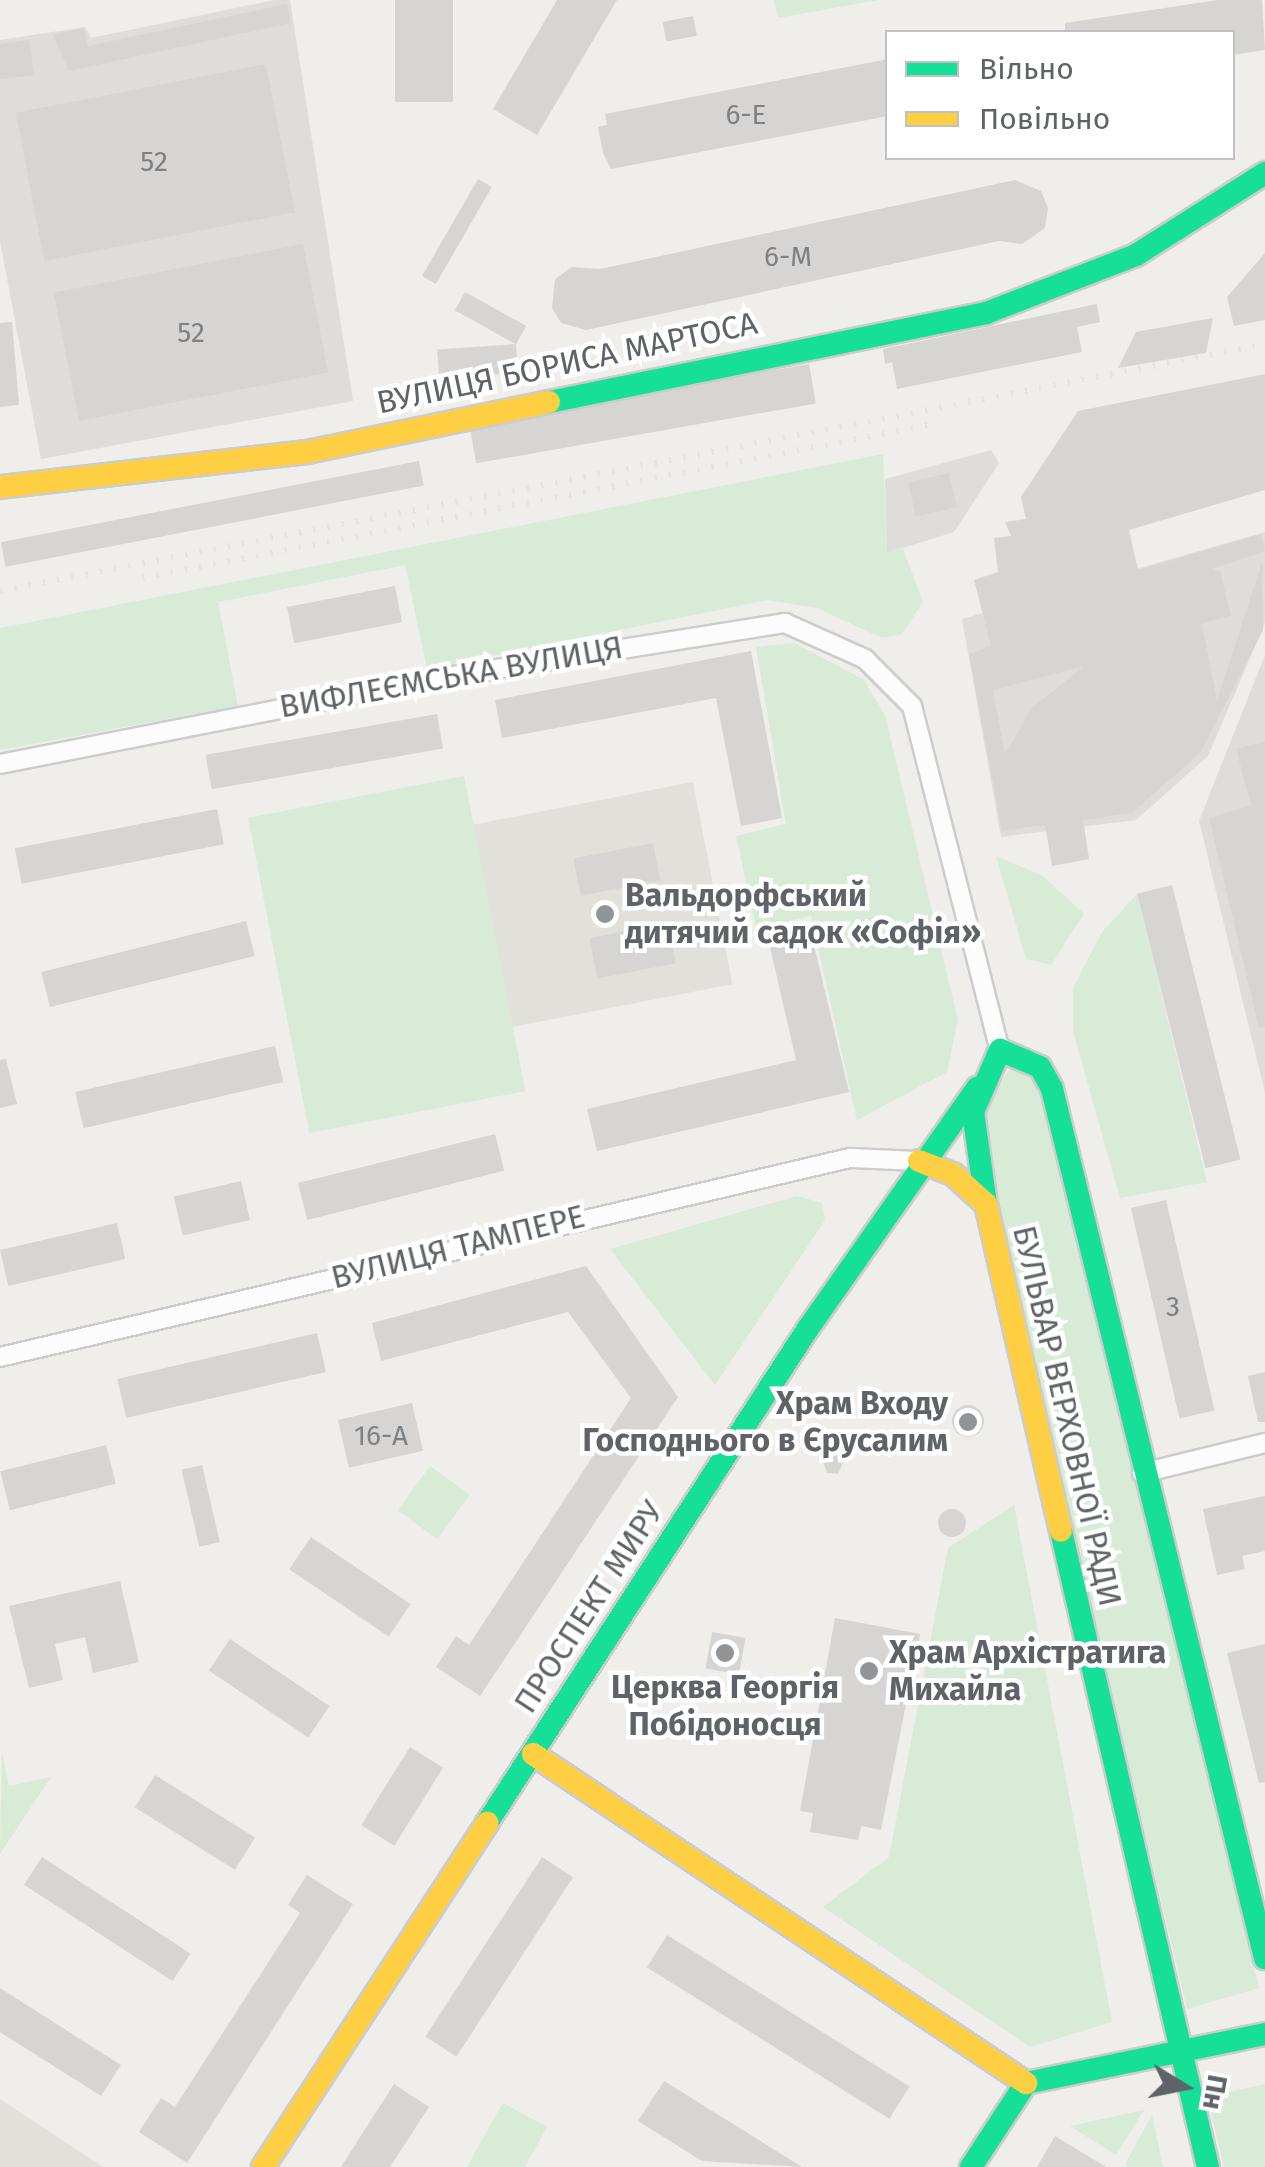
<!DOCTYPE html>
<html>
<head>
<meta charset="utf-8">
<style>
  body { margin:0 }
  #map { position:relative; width:1265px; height:2167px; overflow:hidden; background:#efeeea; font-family:"Fira Sans",sans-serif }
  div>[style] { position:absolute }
  .industrial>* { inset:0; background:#dfddda }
  .education>* { inset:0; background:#e2e0da; transform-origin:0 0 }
  .green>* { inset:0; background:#d8ebd6; transform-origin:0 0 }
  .building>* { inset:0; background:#d6d5d3; transform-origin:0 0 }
  .round { border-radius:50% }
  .roads { filter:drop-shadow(2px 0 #cbcccc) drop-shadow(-2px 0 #cbcccc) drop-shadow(0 2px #cbcccc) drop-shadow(0 -2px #cbcccc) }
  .street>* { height:18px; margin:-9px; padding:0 9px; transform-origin:9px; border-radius:9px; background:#fdfcfc }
  .fast>* { height:22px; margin:-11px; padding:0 11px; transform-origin:11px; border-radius:11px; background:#16e098 }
  .slow>* { height:22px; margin:-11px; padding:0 11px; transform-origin:11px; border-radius:11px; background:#ffcf43 }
  .rail>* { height:6px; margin-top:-3px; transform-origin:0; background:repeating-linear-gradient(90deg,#e4e4e4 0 2.5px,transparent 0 14.5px) }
  .dots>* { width:28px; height:28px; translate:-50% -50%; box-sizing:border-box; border:5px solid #fff; border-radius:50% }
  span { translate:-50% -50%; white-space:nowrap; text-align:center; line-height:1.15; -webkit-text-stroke:9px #fff; paint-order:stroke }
  .number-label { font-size:28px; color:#7e8184 }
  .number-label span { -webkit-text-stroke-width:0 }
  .street-label { font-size:32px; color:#5f6368 }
  .poi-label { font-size:32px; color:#5f6368; font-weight:700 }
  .left { translate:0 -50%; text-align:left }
  .right { translate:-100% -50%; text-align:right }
  .legend { position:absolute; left:885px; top:30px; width:350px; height:130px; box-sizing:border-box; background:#fff; border:2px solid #bfc1c3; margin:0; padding:12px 18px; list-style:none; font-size:30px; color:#5f6368 }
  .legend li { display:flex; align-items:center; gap:20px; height:50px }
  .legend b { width:50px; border:2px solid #bfc1c3 }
  .north { position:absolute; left:1135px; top:2037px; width:100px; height:100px; -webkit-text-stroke:8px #fff; paint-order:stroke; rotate:100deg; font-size:28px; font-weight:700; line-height:40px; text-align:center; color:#5f6368 }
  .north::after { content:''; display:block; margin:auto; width:35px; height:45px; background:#5f6368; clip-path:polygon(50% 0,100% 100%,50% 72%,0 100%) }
</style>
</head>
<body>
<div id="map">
  <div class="industrial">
    <div style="clip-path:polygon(274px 0,290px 0,353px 401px,41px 459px,0 241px,0 40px,85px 27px,91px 38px)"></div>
    <div style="clip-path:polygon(991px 450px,999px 463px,954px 532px,887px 553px,885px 479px)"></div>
    <div style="clip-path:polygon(1265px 532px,1265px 623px,1208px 756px,1136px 820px,1001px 837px,962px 619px)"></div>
    <div style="clip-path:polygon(1265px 655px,1265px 1093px,1199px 821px)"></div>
  </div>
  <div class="education">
    <div style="left:693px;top:782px;width:206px;height:224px;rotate:79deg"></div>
    <div style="clip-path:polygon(0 2099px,103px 2167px,0 2167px)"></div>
  </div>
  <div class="green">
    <div style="clip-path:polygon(774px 0,878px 0,778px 18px)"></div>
    <div style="clip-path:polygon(883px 454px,887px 552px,902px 546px,923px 602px,902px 634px,882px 638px,817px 608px,768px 600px,427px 669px,405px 565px,218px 602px,238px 706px,0 750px,0 628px)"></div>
    <div style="clip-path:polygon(794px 643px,863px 679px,885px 715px,958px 1020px,947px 1072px,857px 1120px,811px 916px,756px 928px,736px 836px,786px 824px,756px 647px)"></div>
    <div style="left:464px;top:776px;width:321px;height:220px;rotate:79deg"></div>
    <div style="clip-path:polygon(996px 856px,1043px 876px,1084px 914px,1051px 965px,1026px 959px)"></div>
    <div style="clip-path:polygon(1137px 894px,1207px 1182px,1120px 1198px,1073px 1031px,1073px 988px,1102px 932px)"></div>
    <div style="clip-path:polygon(1027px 1068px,1038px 1082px,1259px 1988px,1187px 2009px,982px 1151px,988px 1096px,1010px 1069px)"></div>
    <div style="clip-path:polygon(797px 1196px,822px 1203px,825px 1220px,715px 1385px,610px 1249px)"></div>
    <div style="left:430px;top:1466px;width:49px;height:55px;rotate:36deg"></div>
    <div style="clip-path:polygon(1014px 1505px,1112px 2022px,1030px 2047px,823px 1907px,889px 1857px,948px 1548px)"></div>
    <div style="clip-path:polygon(2px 1753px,9px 1786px,51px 1777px,0 1854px)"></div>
    <div style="clip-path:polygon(1265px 2084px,1265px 2167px,1224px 2167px,1207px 2097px)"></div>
    <div style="clip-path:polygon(503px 2103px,547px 2127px,525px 2167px,467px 2167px)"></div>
    <div style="clip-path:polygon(1144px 2110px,1116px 2155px,1070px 2126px)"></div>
    <div style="clip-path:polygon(1152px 2115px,1163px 2167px,1129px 2167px,1125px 2164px)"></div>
  </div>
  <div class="building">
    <div style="left:395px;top:0;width:58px;height:102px"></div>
    <div style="clip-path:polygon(557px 0,617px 0,537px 135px,493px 109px)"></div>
    <div style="clip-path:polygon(1218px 0,1262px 0,1265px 50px,1232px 55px,1232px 32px,1065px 32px,1065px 23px)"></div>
    <div style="clip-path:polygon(287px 4px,291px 23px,69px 71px,53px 35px,84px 28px,88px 46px)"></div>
    <div style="left:693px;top:16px;width:20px;height:31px;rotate:79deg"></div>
    <div style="clip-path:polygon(29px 40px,34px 75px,0 79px,0 44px)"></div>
    <div style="clip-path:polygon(888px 59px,888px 116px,611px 169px,603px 153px,598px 127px,607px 125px,605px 114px)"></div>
    <div style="left:266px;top:64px;width:151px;height:255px;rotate:79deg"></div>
    <div style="left:478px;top:179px;width:16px;height:112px;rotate:30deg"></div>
    <div style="clip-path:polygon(1015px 180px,1041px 191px,1048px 208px,1045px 228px,1022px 244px,999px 241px,586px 330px,561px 323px,552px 308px,555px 279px,572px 267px,600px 269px)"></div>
    <div style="left:303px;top:244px;width:131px;height:254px;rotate:79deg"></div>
    <div style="clip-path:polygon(1265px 253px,1265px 320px,1234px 326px,1227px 297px)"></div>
    <div style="left:465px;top:292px;width:70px;height:21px;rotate:29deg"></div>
    <div style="clip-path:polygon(1097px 304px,1100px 322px,1077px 327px,1082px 352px,897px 389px,892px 362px,885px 364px,883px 349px)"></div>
    <div style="clip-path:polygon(1213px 318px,1206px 353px,1118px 368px,1136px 332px)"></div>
    <div style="clip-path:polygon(12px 322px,19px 405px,0 407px,0 323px)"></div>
    <div style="left:516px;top:344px;width:29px;height:79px;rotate:86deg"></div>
    <div style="left:809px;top:364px;width:40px;height:345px;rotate:80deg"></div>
    <div style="clip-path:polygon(evenodd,1265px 374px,1265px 490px,1129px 530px,1138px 570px,1261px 534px,1265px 551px,1212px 569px,1220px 571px,1231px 616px,1202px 623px,1217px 700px,1262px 563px,1263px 630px,1201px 752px,1132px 813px,1083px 820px,1089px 859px,1052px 866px,1045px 825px,1002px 831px,969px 654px,991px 646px,974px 580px,998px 572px,994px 538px,1011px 536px,1005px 522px,1026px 519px,1021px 497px,1078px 411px,1265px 374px,1084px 666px,1032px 708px,1005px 754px,993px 690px,1084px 666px)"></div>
    <div style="left:419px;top:461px;width:25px;height:426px;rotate:79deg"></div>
    <div style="left:949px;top:473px;width:35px;height:42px;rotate:77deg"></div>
    <div style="left:395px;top:586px;width:37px;height:110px;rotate:79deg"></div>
    <div style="clip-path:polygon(751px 651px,782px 818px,741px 826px,716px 698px,502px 738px,495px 700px)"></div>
    <div style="left:437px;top:714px;width:35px;height:235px;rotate:80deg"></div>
    <div style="clip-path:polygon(1265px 742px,1265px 1027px,1259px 1028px,1209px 818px,1251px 805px,1236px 749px)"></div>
    <div style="left:217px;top:809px;width:36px;height:206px;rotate:79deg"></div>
    <div style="left:653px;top:843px;width:38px;height:81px;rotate:79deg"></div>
    <div style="left:1172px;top:885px;width:283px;height:36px;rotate:76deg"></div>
    <div style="left:246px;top:921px;width:36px;height:211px;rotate:76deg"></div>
    <div style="left:668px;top:923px;width:41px;height:80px;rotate:79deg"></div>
    <div style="clip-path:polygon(809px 924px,849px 1092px,597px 1151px,587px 1109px,796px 1060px,767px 934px)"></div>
    <div style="left:275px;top:1046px;width:37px;height:205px;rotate:77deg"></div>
    <div style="clip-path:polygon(6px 1059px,17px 1104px,0 1108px,0 1060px)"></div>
    <div style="left:495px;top:1134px;width:38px;height:203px;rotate:76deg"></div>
    <div style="left:241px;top:1181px;width:40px;height:69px;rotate:77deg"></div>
    <div style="left:1166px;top:1200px;width:216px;height:36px;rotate:77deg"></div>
    <div style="left:117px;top:1223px;width:37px;height:120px;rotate:77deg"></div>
    <div style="clip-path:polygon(586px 1266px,678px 1397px,480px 1696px,436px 1667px,456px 1636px,469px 1645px,631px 1398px,568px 1312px,381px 1361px,372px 1323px)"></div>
    <div style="left:317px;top:1333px;width:40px;height:205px;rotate:77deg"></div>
    <div style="clip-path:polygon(1265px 1372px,1265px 1422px,1258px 1422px,1248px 1376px)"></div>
    <div style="left:412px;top:1403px;width:49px;height:76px;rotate:77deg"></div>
    <div class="round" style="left:952px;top:1405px;width:32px;height:32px"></div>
    <div style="clip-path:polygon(832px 1444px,849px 1450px,838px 1474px,827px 1473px,822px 1458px)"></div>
    <div style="left:106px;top:1445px;width:40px;height:109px;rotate:76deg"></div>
    <div style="left:202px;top:1465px;width:79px;height:21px;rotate:77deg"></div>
    <div style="clip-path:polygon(1265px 1496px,1265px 1551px,1242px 1556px,1245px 1569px,1217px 1575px,1203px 1509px)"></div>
    <div class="round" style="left:938px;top:1509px;width:28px;height:28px"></div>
    <div style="left:311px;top:1537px;width:120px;height:39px;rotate:34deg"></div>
    <div style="clip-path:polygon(120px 1581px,139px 1662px,93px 1673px,85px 1637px,55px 1644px,63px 1680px,29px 1688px,9px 1606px)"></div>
    <div style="clip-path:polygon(835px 1618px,920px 1634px,881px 1830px,861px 1826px,858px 1840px,810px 1832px,813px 1813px,800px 1811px)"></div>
    <div style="left:712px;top:1632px;width:34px;height:37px;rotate:10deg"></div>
    <div style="left:230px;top:1639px;width:120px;height:38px;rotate:34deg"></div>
    <div style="clip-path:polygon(1265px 1644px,1265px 1782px,1259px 1783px,1227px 1653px)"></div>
    <div style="left:410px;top:1747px;width:39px;height:92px;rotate:32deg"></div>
    <div style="left:155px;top:1775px;width:118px;height:38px;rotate:32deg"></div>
    <div style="left:42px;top:1857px;width:177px;height:33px;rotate:33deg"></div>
    <div style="left:542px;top:1857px;width:37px;height:214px;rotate:33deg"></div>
    <div style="clip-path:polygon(307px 1875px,353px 1904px,187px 2163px,139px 2132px,161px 2098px,175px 2107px,300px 1913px,288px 1905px)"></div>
    <div style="left:667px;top:1935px;width:286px;height:38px;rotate:32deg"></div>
    <div style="clip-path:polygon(0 1988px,121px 2065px,101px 2096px,0 2032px)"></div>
    <div style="clip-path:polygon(664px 2081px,802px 2167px,702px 2161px,638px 2121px)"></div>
    <div style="clip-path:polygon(394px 2084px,429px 2107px,390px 2167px,341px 2167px)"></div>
    <div style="clip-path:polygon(1055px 2136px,1106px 2167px,1037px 2167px)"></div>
  </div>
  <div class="roads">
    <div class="street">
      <div style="left:0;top:764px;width:430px;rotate:-11.1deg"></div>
      <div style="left:422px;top:681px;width:368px;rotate:-9.1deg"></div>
      <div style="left:785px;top:623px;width:88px;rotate:24.2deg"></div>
      <div style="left:865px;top:659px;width:66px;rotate:45deg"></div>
      <div style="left:912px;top:706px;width:355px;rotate:75.7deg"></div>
      <div style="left:0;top:1357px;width:873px;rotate:-13.18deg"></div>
      <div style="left:850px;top:1158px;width:69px;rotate:2.5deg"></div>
      <div style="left:1142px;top:1473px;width:127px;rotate:-13.7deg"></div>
    </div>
    <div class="fast">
      <div style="left:549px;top:402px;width:446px;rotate:-11.5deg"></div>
      <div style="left:986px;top:313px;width:161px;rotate:-21.1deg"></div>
      <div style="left:1136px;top:255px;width:153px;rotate:-32.4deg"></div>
      <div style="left:986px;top:1204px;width:93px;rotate:-98deg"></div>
      <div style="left:973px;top:1112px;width:68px;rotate:-66.5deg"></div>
      <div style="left:1000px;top:1050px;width:43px;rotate:23deg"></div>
      <div style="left:1040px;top:1067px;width:25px;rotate:61deg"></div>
      <div style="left:1052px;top:1089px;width:895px;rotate:76.23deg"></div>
      <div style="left:1061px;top:1531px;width:653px;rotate:76.99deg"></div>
      <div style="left:487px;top:1823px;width:588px;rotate:-57.01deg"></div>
      <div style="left:807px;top:1330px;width:296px;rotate:-54.9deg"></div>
      <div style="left:971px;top:2167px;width:100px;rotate:-56.8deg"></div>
      <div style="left:1026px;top:2083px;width:244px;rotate:-11.6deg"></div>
    </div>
    <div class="slow">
      <div style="left:0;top:487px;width:309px;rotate:-6.5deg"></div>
      <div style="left:307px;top:452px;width:247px;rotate:-11.7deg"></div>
      <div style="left:919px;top:1161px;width:36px;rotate:21deg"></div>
      <div style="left:953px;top:1174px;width:45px;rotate:42.3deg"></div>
      <div style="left:986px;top:1204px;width:335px;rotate:77.1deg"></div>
      <div style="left:533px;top:1754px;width:593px;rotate:33.72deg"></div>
      <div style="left:263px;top:2167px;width:411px;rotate:-56.9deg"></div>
    </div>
  </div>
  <div class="rail">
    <div style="left:142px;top:578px;width:806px;rotate:-11.02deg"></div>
    <div style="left:0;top:591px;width:1289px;rotate:-11.05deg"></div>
  </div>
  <div class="dots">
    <div style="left:605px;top:914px;background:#919496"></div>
    <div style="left:968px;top:1422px;background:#919496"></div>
    <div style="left:725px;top:1653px;background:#919496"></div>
    <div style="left:869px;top:1671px;background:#919496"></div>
  </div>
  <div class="number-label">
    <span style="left:746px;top:115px">6-Е</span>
    <span style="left:154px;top:162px">52</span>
    <span style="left:788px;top:257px">6-М</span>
    <span style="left:191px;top:333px">52</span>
    <span style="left:1173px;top:1307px">3</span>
    <span style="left:381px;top:1436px">16-А</span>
  </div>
  <div class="street-label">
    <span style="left:567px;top:363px;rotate:-12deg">ВУЛИЦЯ БОРИСА МАРТОСА</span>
    <span style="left:451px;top:677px;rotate:-10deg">ВИФЛЕЄМСЬКА ВУЛИЦЯ</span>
    <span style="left:458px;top:1247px;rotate:-14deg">ВУЛИЦЯ ТАМПЕРЕ</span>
    <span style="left:1067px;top:1416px;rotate:77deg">БУЛЬВАР ВЕРХОВНОЇ РАДИ</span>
    <span style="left:589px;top:1607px;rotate:-57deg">ПРОСПЕКТ МИРУ</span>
  </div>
  <div class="poi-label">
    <span class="left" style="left:625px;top:914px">Вальдорфський<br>дитячий садок «Софія»</span>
    <span class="right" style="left:948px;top:1422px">Храм Входу<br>Господнього в Єрусалим</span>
    <span class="left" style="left:889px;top:1671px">Храм Архістратига<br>Михайла</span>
    <span style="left:725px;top:1706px">Церква Георгія<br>Побідоносця</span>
  </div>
  <ul class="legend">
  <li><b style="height:12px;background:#16e098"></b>Вільно</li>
  <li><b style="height:12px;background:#ffcf43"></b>Повільно</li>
  </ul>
  <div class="north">Пн</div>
</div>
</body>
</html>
